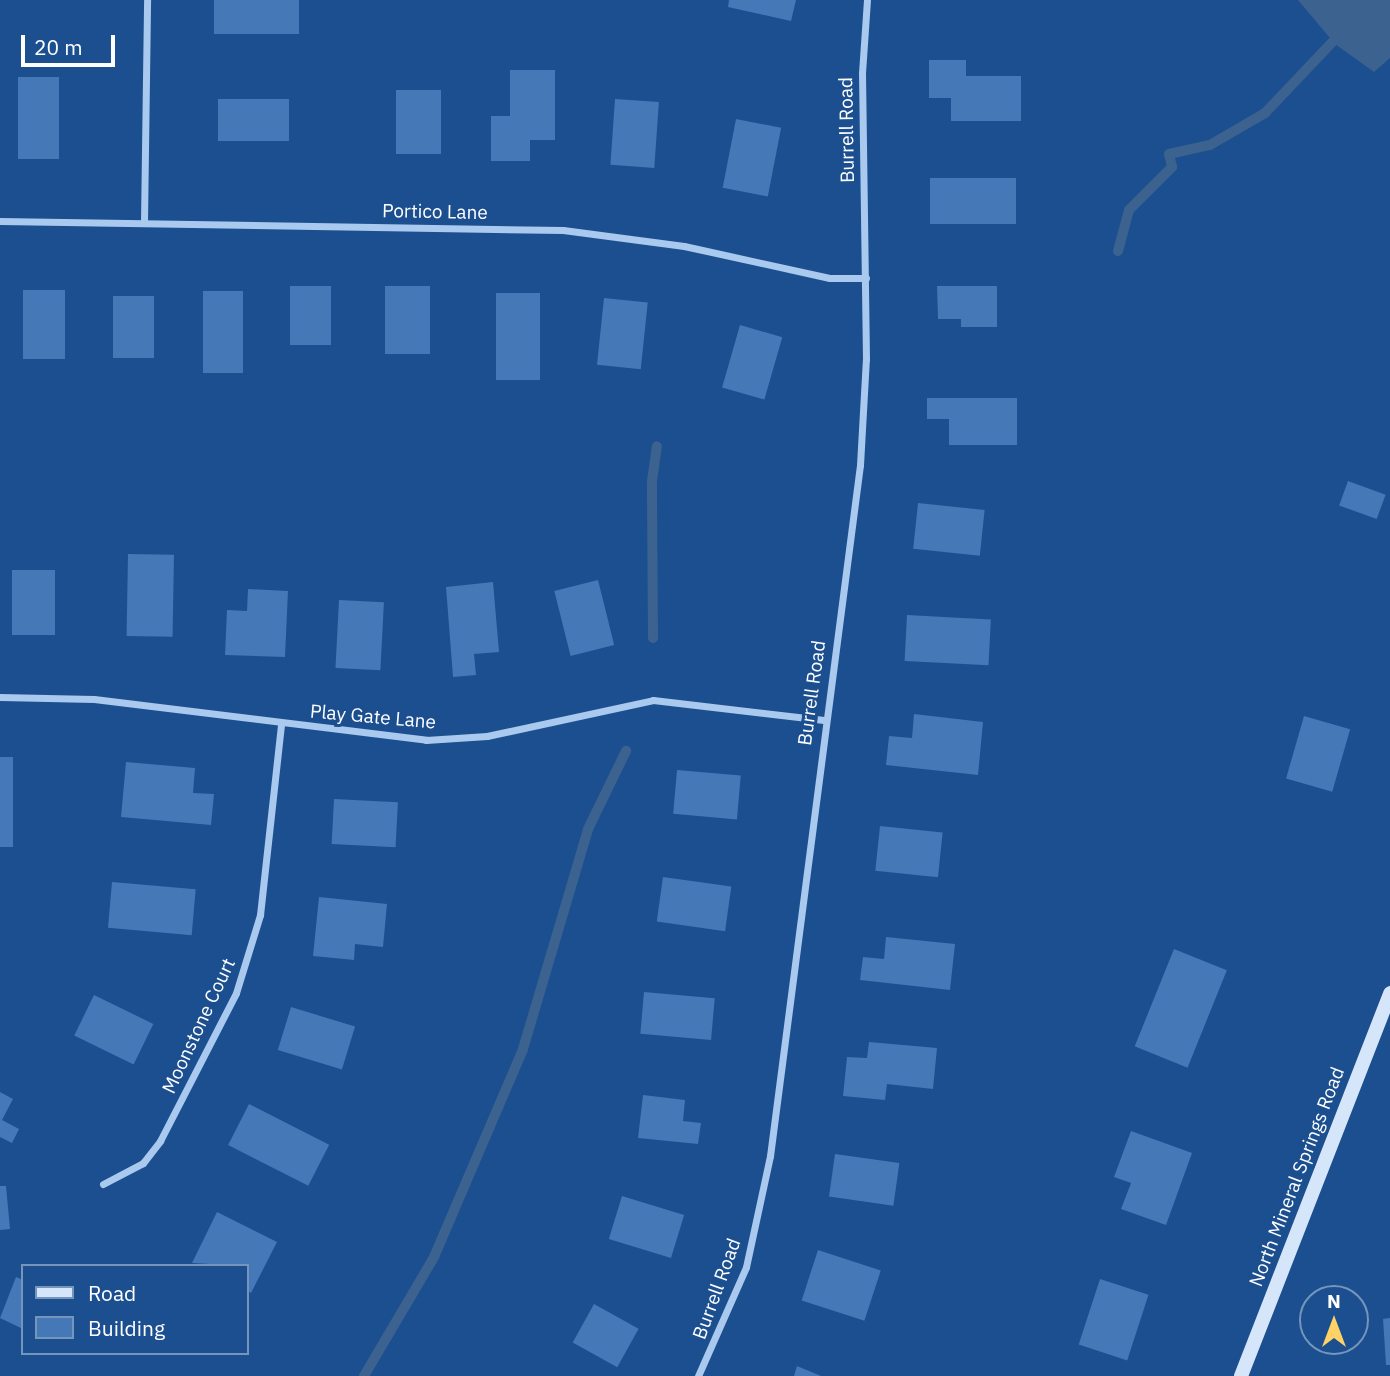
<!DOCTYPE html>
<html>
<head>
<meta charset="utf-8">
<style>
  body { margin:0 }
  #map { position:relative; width:1390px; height:1376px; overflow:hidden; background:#1b4f8f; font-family:"IBM Plex Sans",sans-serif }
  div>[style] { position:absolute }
  .water>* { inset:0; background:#3c6290 }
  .stream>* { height:10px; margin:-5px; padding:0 5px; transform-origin:5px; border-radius:5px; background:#3c6290 }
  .building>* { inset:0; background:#4478b7; transform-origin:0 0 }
  .street>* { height:7px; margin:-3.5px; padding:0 3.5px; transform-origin:3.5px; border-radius:3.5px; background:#a9c9ee }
  .secondary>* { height:14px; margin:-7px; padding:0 7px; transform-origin:7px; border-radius:7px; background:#d6e6fa }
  span { translate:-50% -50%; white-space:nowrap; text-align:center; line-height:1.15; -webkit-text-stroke:6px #1b4f8f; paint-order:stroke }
  .street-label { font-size:19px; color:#fff }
  .legend { position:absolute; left:21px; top:1264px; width:228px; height:91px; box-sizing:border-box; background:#1b4f8f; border:2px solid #7695bc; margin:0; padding:9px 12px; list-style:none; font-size:21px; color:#fff }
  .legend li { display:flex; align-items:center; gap:14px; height:35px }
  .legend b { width:35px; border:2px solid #7695bc }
  .north { position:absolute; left:1299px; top:1285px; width:70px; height:70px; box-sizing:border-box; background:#1b4f8f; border:2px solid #7695bc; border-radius:50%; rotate:0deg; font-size:19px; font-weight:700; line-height:28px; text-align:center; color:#fff }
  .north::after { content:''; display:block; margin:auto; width:24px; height:32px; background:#ffd166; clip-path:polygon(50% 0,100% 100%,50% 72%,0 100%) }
  .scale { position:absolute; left:21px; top:35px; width:94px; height:32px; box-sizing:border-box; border:4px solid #fff; border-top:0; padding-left:9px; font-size:21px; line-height:24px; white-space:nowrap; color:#fff; -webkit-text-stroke:5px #1b4f8f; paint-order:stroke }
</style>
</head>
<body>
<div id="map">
  <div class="water">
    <div style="clip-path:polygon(1298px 0,1390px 0,1390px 58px,1374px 72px,1335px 44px)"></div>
  </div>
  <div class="stream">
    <div style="left:1118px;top:251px;width:42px;rotate:-75deg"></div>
    <div style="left:1129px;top:210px;width:61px;rotate:-45deg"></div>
    <div style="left:1172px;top:167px;width:13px;rotate:-103deg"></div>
    <div style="left:1169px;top:154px;width:42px;rotate:-12.4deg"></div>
    <div style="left:1210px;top:145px;width:64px;rotate:-30.2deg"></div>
    <div style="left:1265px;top:113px;width:110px;rotate:-46.5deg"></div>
    <div style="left:653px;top:638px;width:157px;rotate:-90.4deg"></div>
    <div style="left:652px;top:481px;width:35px;rotate:-82deg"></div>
    <div style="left:364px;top:1376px;width:138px;rotate:-59.5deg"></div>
    <div style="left:434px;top:1257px;width:226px;rotate:-66.8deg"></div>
    <div style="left:523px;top:1049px;width:229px;rotate:-73.5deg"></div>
    <div style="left:588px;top:829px;width:87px;rotate:-64deg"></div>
  </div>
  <div class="building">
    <div style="left:214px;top:0;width:85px;height:34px"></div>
    <div style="clip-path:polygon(729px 0,796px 0,791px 21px,728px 7px)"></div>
    <div style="clip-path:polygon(929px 60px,966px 60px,966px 76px,1021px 76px,1021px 121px,951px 121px,951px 98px,929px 98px)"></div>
    <div style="clip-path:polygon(510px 70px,555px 70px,555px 140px,530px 140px,530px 161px,491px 161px,491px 116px,510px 116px)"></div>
    <div style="left:18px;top:77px;width:41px;height:82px"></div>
    <div style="left:396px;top:90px;width:45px;height:64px"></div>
    <div style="left:218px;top:99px;width:71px;height:42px"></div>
    <div style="left:615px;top:99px;width:44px;height:66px;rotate:4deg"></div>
    <div style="left:736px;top:119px;width:46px;height:70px;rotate:11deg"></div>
    <div style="left:930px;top:178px;width:86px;height:46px"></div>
    <div style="left:290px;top:286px;width:41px;height:59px"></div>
    <div style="left:385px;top:286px;width:45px;height:68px"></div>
    <div style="clip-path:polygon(937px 286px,997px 286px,997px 327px,961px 327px,961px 319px,938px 319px)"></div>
    <div style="left:23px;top:290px;width:42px;height:69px"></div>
    <div style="left:203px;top:291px;width:40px;height:82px"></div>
    <div style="left:496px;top:293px;width:44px;height:87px"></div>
    <div style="left:113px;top:296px;width:41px;height:62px"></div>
    <div style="left:604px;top:298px;width:44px;height:67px;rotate:6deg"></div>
    <div style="left:740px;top:325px;width:44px;height:65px;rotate:16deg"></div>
    <div style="clip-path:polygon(927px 398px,1017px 398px,1017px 445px,949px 445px,949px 419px,927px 419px)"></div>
    <div style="left:1348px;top:481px;width:40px;height:26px;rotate:20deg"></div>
    <div style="left:918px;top:503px;width:67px;height:46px;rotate:6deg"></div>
    <div style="left:128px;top:554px;width:46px;height:82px;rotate:1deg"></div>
    <div style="left:12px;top:570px;width:43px;height:65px"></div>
    <div style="left:598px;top:580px;width:67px;height:45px;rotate:76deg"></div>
    <div style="clip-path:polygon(493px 582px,499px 652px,474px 654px,476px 675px,453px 677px,446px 587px)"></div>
    <div style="clip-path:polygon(248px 589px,288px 591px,285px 657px,225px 655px,227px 610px,247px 611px)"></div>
    <div style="left:339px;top:600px;width:45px;height:68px;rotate:3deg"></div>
    <div style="left:907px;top:615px;width:84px;height:46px;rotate:3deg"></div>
    <div style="clip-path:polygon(914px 714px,983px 722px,978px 775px,886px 765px,889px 736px,912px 738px)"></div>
    <div style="left:1304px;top:716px;width:48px;height:65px;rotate:16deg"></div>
    <div style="left:0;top:757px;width:13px;height:90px"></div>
    <div style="clip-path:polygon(126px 762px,195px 768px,193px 793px,214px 794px,211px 825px,121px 817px)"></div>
    <div style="left:677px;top:770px;width:64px;height:44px;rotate:5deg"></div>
    <div style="left:334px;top:799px;width:64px;height:45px;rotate:3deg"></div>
    <div style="left:880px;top:826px;width:63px;height:45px;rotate:6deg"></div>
    <div style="left:663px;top:877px;width:69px;height:45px;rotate:8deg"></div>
    <div style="left:112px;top:882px;width:84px;height:46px;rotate:5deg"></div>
    <div style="clip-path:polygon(319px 897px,387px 904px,383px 947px,355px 944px,354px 960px,313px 956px)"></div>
    <div style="clip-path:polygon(886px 937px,955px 944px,950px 990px,860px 980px,863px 957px,884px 959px)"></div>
    <div style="left:1174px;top:949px;width:57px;height:105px;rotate:22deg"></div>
    <div style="left:644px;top:992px;width:71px;height:42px;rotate:5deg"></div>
    <div style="left:94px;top:995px;width:66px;height:45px;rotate:26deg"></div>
    <div style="left:291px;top:1007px;width:67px;height:45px;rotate:17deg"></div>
    <div style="clip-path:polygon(869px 1042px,937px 1048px,933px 1089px,887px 1084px,885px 1100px,843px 1096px,847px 1057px,867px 1058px)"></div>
    <div style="clip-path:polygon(0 1092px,13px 1099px,2px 1120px,19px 1129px,12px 1143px,0 1137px)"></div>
    <div style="clip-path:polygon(643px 1095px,685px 1100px,683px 1121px,701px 1123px,698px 1144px,638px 1138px)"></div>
    <div style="left:249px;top:1104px;width:90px;height:46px;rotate:27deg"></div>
    <div style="clip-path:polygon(1131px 1131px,1192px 1153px,1166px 1225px,1121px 1209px,1131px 1183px,1114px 1177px)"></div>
    <div style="left:835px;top:1154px;width:65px;height:43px;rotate:8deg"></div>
    <div style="clip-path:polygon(0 1186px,6px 1186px,10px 1229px,0 1230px)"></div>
    <div style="left:622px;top:1196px;width:65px;height:45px;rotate:17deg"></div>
    <div style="clip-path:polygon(217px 1212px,277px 1242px,251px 1293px,247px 1290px,247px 1266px,192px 1263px)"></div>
    <div style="left:818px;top:1250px;width:66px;height:53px;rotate:18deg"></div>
    <div style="clip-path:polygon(16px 1277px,23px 1280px,23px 1329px,0 1318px)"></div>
    <div style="left:1100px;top:1279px;width:51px;height:69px;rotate:18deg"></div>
    <div style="left:594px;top:1304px;width:51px;height:44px;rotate:29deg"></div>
    <div style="clip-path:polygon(1390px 1318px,1390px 1365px,1386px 1365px,1383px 1319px)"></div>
    <div style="clip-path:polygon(797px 1366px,821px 1376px,794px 1376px)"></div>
  </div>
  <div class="street">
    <div style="left:0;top:221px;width:563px;rotate:0.92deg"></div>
    <div style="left:563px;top:230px;width:122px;rotate:7.5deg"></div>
    <div style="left:684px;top:246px;width:149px;rotate:12.4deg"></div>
    <div style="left:830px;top:278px;width:36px"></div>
    <div style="left:144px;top:222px;width:222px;rotate:-89.2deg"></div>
    <div style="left:0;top:697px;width:94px;rotate:1.2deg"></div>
    <div style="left:94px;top:699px;width:335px;rotate:7deg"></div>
    <div style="left:426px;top:740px;width:61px;rotate:-3.8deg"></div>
    <div style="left:487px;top:736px;width:170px;rotate:-12.2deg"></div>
    <div style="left:653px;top:700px;width:172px;rotate:6.7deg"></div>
    <div style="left:103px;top:1184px;width:45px;rotate:-27.7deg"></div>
    <div style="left:143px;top:1163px;width:28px;rotate:-52deg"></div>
    <div style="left:160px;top:1141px;width:166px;rotate:-62.8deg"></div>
    <div style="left:236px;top:993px;width:82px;rotate:-72.9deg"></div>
    <div style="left:260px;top:915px;width:192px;rotate:-83.7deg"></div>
    <div style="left:698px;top:1376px;width:119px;rotate:-66.2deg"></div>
    <div style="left:746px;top:1267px;width:114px;rotate:-77.8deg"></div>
    <div style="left:770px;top:1156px;width:697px;rotate:-82.58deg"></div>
    <div style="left:860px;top:465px;width:106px;rotate:-86.8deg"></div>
    <div style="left:866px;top:359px;width:286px;rotate:-90.8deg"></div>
    <div style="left:862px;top:73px;width:73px;rotate:-86.1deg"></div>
  </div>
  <div class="secondary">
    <div style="left:1241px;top:1376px;width:411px;rotate:-68.7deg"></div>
  </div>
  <div class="street-label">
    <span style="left:847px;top:130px;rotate:-91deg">Burrell Road</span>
    <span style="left:435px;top:212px;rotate:1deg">Portico Lane</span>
    <span style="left:812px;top:693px;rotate:-82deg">Burrell Road</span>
    <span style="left:373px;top:717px;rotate:5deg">Play Gate Lane</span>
    <span style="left:199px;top:1026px;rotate:-65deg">Moonstone Court</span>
    <span style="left:1297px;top:1177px;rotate:-69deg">North Mineral Springs Road</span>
    <span style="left:717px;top:1289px;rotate:-70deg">Burrell Road</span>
  </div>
  <ul class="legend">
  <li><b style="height:9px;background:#d6e6fa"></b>Road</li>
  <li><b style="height:19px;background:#4478b7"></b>Building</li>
  </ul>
  <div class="north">N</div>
  <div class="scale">20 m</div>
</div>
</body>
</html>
